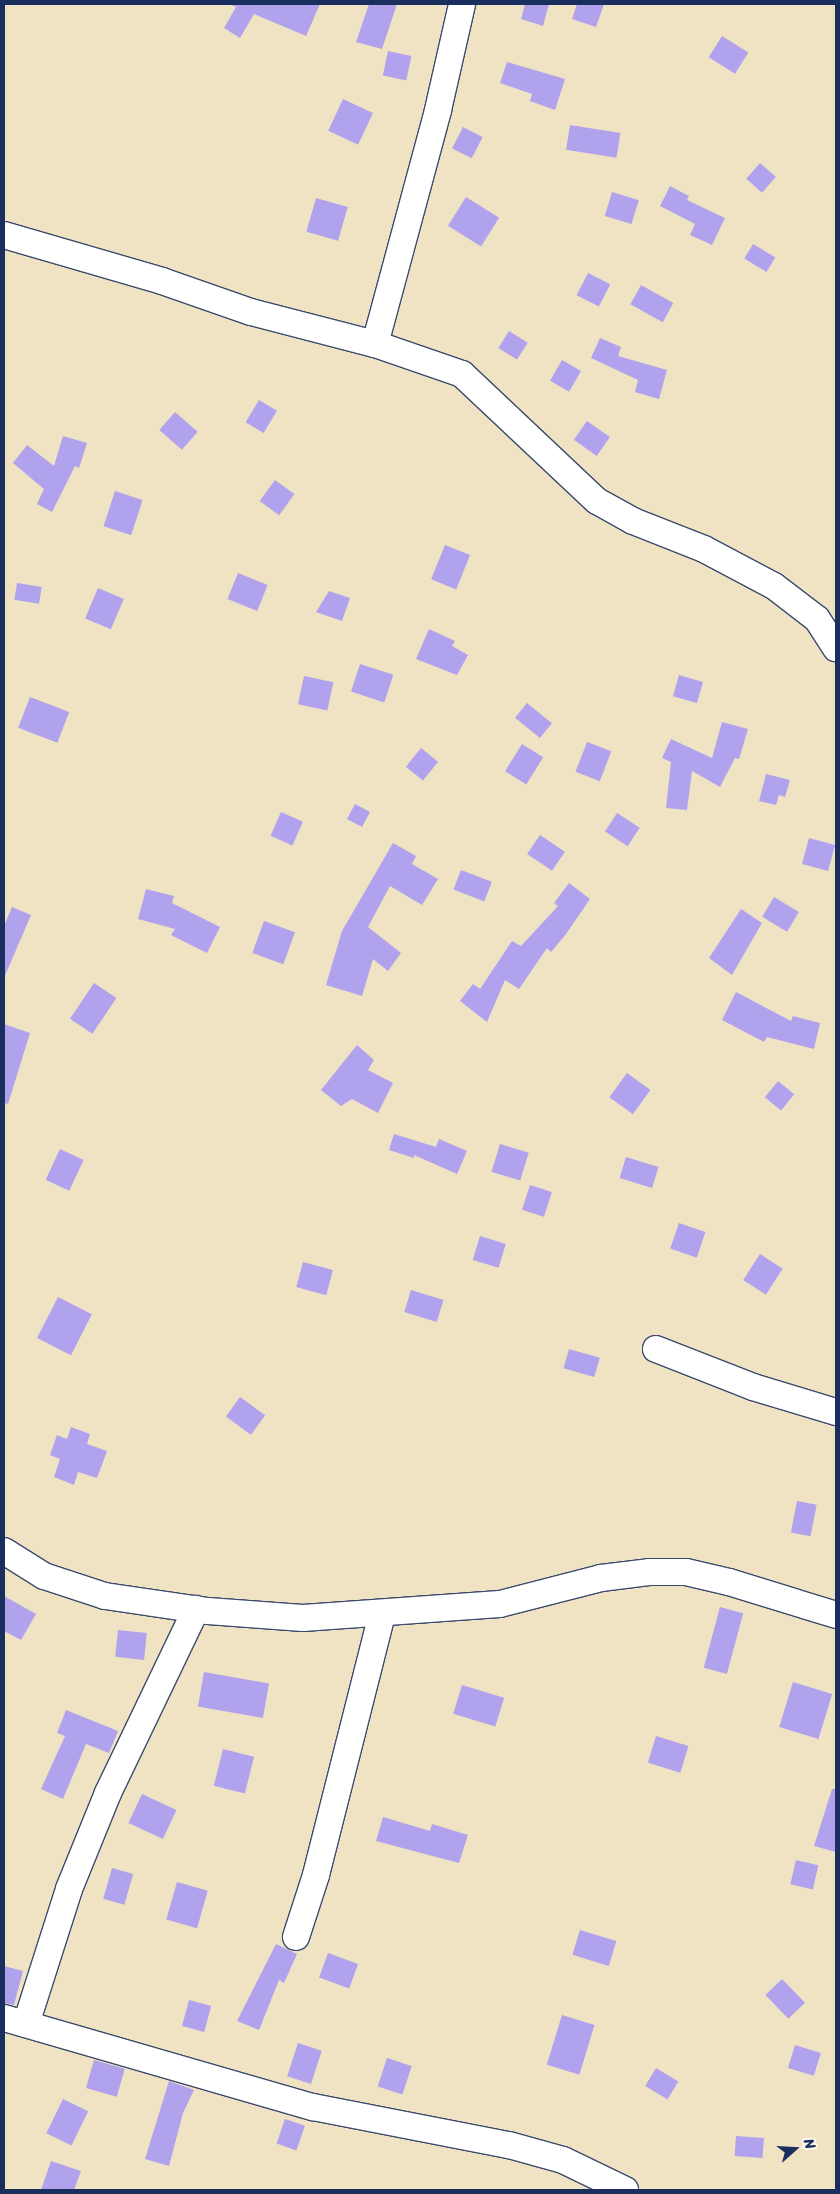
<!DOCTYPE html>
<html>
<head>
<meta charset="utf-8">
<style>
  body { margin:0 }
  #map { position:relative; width:840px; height:2194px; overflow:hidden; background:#efe3c4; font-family:Sriracha,sans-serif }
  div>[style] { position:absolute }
  .building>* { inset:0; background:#b1a2ed; transform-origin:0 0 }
  .roads { filter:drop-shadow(1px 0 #3b4a6d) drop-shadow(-1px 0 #3b4a6d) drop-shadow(0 1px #3b4a6d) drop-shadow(0 -1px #3b4a6d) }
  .minor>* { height:26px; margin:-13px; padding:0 13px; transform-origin:13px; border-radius:13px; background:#fff }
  span { translate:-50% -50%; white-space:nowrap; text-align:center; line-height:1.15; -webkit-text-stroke:5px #fbf7ec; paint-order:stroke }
  .frame { position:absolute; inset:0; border:5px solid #1b2f5e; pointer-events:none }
  .north { position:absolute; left:770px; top:2124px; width:50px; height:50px; -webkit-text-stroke:4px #fbf7ec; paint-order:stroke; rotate:71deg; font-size:14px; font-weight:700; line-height:20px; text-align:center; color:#1b2f5e }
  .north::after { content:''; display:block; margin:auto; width:18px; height:22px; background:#1b2f5e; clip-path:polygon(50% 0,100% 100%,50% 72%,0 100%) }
</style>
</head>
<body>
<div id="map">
  <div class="building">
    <div style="clip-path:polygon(229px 4px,320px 4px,306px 36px,254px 14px,240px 38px,224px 28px,236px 7px)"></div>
    <div style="clip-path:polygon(369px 4px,397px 4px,382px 49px,356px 42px)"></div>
    <div style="clip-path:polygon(525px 4px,549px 4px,543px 26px,521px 19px)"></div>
    <div style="clip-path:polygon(577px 4px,604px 4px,596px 27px,572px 19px)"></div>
    <div style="left:722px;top:36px;width:31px;height:25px;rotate:32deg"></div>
    <div style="left:388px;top:51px;width:24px;height:25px;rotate:12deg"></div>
    <div style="clip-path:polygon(507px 62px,565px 79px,555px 110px,530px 101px,532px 94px,500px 83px)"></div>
    <div style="left:343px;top:99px;width:33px;height:35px;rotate:25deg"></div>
    <div style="left:570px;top:125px;width:51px;height:25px;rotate:9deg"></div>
    <div style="left:463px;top:127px;width:22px;height:24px;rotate:27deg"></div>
    <div style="left:760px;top:163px;width:21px;height:21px;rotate:41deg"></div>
    <div style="clip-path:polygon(670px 186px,689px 196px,687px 200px,725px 218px,712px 245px,690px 235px,695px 224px,660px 206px)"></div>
    <div style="left:612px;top:192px;width:28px;height:25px;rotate:17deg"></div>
    <div style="left:466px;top:197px;width:39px;height:34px;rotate:32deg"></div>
    <div style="left:316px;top:198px;width:33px;height:35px;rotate:16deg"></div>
    <div style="left:753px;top:244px;width:26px;height:17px;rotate:31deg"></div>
    <div style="left:588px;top:273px;width:25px;height:25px;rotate:27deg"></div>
    <div style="left:641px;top:285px;width:37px;height:22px;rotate:29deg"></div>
    <div style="left:509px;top:331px;width:22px;height:20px;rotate:32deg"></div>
    <div style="clip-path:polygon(600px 338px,621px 347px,618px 356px,667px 370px,659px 399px,635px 392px,638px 380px,591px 358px)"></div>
    <div style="left:562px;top:360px;width:22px;height:24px;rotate:30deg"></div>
    <div style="left:259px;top:400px;width:21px;height:26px;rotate:31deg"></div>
    <div style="left:175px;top:412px;width:30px;height:24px;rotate:41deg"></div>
    <div style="left:587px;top:421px;width:28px;height:23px;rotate:35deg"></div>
    <div style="clip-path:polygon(63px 436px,87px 443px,79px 468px,75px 466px,52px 512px,37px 504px,44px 489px,13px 463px,27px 445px,54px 466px)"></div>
    <div style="left:275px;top:480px;width:24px;height:26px;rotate:36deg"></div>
    <div style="left:115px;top:491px;width:29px;height:37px;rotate:18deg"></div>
    <div style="left:445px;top:545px;width:27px;height:37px;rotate:22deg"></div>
    <div style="left:238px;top:573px;width:32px;height:28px;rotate:22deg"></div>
    <div style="left:17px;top:583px;width:25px;height:17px;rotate:9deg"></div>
    <div style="left:98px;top:588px;width:28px;height:33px;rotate:23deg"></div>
    <div style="clip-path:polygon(329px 591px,350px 598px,342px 621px,316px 612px)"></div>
    <div style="clip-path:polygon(429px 629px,455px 641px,452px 646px,468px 655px,457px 675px,416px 659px)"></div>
    <div style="left:360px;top:664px;width:35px;height:29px;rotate:18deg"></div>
    <div style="left:679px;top:675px;width:25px;height:22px;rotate:16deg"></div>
    <div style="left:304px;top:676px;width:30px;height:29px;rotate:12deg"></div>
    <div style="left:30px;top:697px;width:42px;height:33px;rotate:21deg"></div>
    <div style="left:527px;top:703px;width:32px;height:19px;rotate:39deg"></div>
    <div style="clip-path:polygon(722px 722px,748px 729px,739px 759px,735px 758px,720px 787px,692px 771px,687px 810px,666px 808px,671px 762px,662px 758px,671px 739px,712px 758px)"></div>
    <div style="left:587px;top:742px;width:26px;height:32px;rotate:21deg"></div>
    <div style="left:522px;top:744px;width:25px;height:32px;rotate:32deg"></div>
    <div style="left:421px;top:748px;width:22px;height:24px;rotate:39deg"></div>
    <div style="clip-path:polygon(766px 774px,790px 780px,785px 797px,779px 795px,776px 805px,759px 801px)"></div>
    <div style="left:355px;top:804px;width:17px;height:17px;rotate:28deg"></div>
    <div style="left:281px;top:812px;width:24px;height:26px;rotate:24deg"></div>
    <div style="left:617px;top:813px;width:27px;height:22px;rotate:33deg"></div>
    <div style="left:540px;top:835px;width:30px;height:23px;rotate:34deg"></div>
    <div style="left:809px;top:838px;width:27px;height:27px;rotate:15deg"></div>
    <div style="clip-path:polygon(393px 843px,416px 856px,412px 864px,438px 879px,422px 905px,390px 886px,368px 927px,401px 953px,388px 971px,373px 959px,362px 996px,326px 985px,342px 931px)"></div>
    <div style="left:461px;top:870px;width:33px;height:21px;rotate:21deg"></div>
    <div style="clip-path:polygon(569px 883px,590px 899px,566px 934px,551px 952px,547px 948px,519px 989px,505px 980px,487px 1022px,460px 1001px,473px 984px,480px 989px,512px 941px,521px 946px,558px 906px,554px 903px)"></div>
    <div style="clip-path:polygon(146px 889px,174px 896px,172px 903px,220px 927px,207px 953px,171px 935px,175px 929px,138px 919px)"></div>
    <div style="left:774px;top:897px;width:29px;height:23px;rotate:31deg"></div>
    <div style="clip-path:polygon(12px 907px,31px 915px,4px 978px,4px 926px)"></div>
    <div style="clip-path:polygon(741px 909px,762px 923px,732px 975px,709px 958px)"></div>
    <div style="left:264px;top:921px;width:33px;height:34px;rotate:20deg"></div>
    <div style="left:94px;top:983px;width:27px;height:43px;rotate:34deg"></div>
    <div style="clip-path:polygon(736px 992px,791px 1021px,793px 1016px,820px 1023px,814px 1049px,767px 1037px,764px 1042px,722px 1020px)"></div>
    <div style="clip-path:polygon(4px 1024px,30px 1033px,8px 1104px,4px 1103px)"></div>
    <div style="clip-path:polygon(357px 1045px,374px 1060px,368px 1070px,393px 1083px,378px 1113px,352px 1099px,341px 1106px,321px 1090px)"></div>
    <div style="left:627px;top:1073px;width:29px;height:30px;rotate:36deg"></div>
    <div style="left:778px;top:1081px;width:21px;height:21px;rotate:39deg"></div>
    <div style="clip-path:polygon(394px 1134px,436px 1147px,439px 1139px,467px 1151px,457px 1174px,414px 1155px,414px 1158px,389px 1150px)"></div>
    <div style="left:500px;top:1144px;width:30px;height:29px;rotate:17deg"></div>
    <div style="left:60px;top:1149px;width:26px;height:34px;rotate:25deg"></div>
    <div style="left:626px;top:1157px;width:34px;height:22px;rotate:17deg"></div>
    <div style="left:530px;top:1185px;width:23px;height:26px;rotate:18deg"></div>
    <div style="left:679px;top:1223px;width:28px;height:27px;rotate:19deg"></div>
    <div style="left:480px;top:1236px;width:27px;height:25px;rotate:17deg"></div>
    <div style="left:760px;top:1254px;width:27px;height:31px;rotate:33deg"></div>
    <div style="left:303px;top:1262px;width:31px;height:26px;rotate:15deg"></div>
    <div style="left:411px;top:1290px;width:34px;height:23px;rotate:17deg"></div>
    <div style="left:58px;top:1297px;width:38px;height:46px;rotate:27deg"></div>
    <div style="left:569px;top:1349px;width:32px;height:20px;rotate:16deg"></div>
    <div style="left:240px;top:1397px;width:31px;height:24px;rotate:36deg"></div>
    <div style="clip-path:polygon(71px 1427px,90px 1434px,87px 1444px,107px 1451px,97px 1478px,78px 1472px,74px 1485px,54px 1477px,60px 1459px,50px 1455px,57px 1435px,67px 1439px)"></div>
    <div style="left:797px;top:1501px;width:20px;height:32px;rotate:11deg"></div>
    <div style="clip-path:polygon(4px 1596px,36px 1614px,21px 1640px,4px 1631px)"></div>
    <div style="left:720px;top:1607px;width:24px;height:63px;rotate:15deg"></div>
    <div style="left:118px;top:1630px;width:29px;height:27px;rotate:6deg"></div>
    <div style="left:204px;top:1672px;width:66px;height:35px;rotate:10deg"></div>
    <div style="left:793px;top:1682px;width:41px;height:47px;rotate:17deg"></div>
    <div style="left:462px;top:1685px;width:44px;height:30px;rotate:17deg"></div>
    <div style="clip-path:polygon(66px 1710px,118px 1731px,109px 1753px,86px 1744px,63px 1799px,41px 1789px,65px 1736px,57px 1733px)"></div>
    <div style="left:656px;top:1736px;width:34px;height:28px;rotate:17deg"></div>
    <div style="left:223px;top:1749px;width:32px;height:38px;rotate:14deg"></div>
    <div style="clip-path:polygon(832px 1789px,836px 1789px,836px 1852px,814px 1846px)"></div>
    <div style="left:142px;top:1794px;width:38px;height:32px;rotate:25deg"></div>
    <div style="clip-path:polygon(383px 1817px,430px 1831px,432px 1824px,468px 1835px,459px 1863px,376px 1841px)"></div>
    <div style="left:796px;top:1860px;width:23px;height:25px;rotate:13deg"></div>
    <div style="left:112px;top:1868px;width:22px;height:32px;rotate:16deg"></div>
    <div style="left:177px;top:1882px;width:32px;height:39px;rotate:16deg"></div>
    <div style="left:580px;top:1930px;width:38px;height:26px;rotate:17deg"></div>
    <div style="clip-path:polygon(276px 1944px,297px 1954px,284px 1983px,279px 1980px,259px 2030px,237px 2021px)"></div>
    <div style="left:328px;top:1953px;width:32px;height:26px;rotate:20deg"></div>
    <div style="clip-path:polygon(4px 1966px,23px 1971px,14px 2005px,4px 2003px)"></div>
    <div style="left:782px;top:1979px;width:33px;height:23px;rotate:46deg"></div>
    <div style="left:189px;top:2000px;width:23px;height:27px;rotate:15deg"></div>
    <div style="left:562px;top:2015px;width:34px;height:52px;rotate:17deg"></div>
    <div style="left:298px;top:2043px;width:25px;height:35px;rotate:18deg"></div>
    <div style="left:795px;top:2045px;width:27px;height:24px;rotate:17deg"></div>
    <div style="left:387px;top:2058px;width:26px;height:30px;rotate:18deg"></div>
    <div style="left:94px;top:2060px;width:32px;height:29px;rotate:16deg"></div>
    <div style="left:656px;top:2068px;width:26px;height:21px;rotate:31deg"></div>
    <div style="clip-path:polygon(169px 2081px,194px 2090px,183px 2113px,169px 2166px,145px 2159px)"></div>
    <div style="left:63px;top:2099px;width:28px;height:38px;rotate:26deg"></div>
    <div style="left:285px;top:2119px;width:21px;height:26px;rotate:19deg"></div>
    <div style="left:736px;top:2136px;width:28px;height:20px;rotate:4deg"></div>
    <div style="clip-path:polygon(51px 2161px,81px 2171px,74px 2190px,41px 2190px)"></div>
  </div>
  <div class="roads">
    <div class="minor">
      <div style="left:4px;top:235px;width:165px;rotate:16.2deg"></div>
      <div style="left:162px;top:281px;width:94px;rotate:19.2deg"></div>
      <div style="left:251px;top:312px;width:128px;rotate:14.5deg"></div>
      <div style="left:375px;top:344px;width:92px;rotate:19deg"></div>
      <div style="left:462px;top:374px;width:185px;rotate:43.3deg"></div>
      <div style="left:597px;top:501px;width:41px;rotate:29.1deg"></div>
      <div style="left:633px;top:521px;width:76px;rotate:21.5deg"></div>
      <div style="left:704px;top:549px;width:79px;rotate:27.9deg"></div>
      <div style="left:774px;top:586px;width:54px;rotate:37.5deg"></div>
      <div style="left:817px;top:619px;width:35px;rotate:57deg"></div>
      <div style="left:375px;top:344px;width:242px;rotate:-74.9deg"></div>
      <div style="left:438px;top:110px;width:109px;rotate:-77.2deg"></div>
      <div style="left:656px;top:1349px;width:104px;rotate:21.4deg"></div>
      <div style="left:753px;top:1387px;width:87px;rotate:16.8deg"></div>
      <div style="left:4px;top:1551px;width:47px;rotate:32deg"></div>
      <div style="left:44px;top:1576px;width:64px;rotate:18.2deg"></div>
      <div style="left:105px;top:1596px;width:104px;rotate:8.3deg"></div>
      <div style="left:208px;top:1611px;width:95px;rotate:4.2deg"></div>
      <div style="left:303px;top:1618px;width:197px;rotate:-4.1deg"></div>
      <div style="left:500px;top:1604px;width:104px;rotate:-14.4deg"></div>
      <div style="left:601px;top:1578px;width:48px;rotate:-7.1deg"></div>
      <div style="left:649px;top:1572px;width:37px"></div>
      <div style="left:686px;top:1572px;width:44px;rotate:13.1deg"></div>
      <div style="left:729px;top:1582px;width:112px;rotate:17.1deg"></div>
      <div style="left:296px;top:1937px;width:65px;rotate:-72.1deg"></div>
      <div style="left:316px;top:1875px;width:268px;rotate:-75.8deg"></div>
      <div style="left:4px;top:2018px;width:322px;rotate:16.1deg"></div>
      <div style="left:313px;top:2107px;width:200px;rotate:11deg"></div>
      <div style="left:509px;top:2145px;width:56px;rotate:15.5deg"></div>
      <div style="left:563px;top:2160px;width:69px;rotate:25.8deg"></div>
      <div style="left:26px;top:2024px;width:142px;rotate:-72.3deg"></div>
      <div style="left:69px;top:1889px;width:104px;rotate:-67.9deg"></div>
      <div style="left:108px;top:1793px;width:204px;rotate:-64.4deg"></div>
    </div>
  </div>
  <div class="frame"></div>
  <div class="north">N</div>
</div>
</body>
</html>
